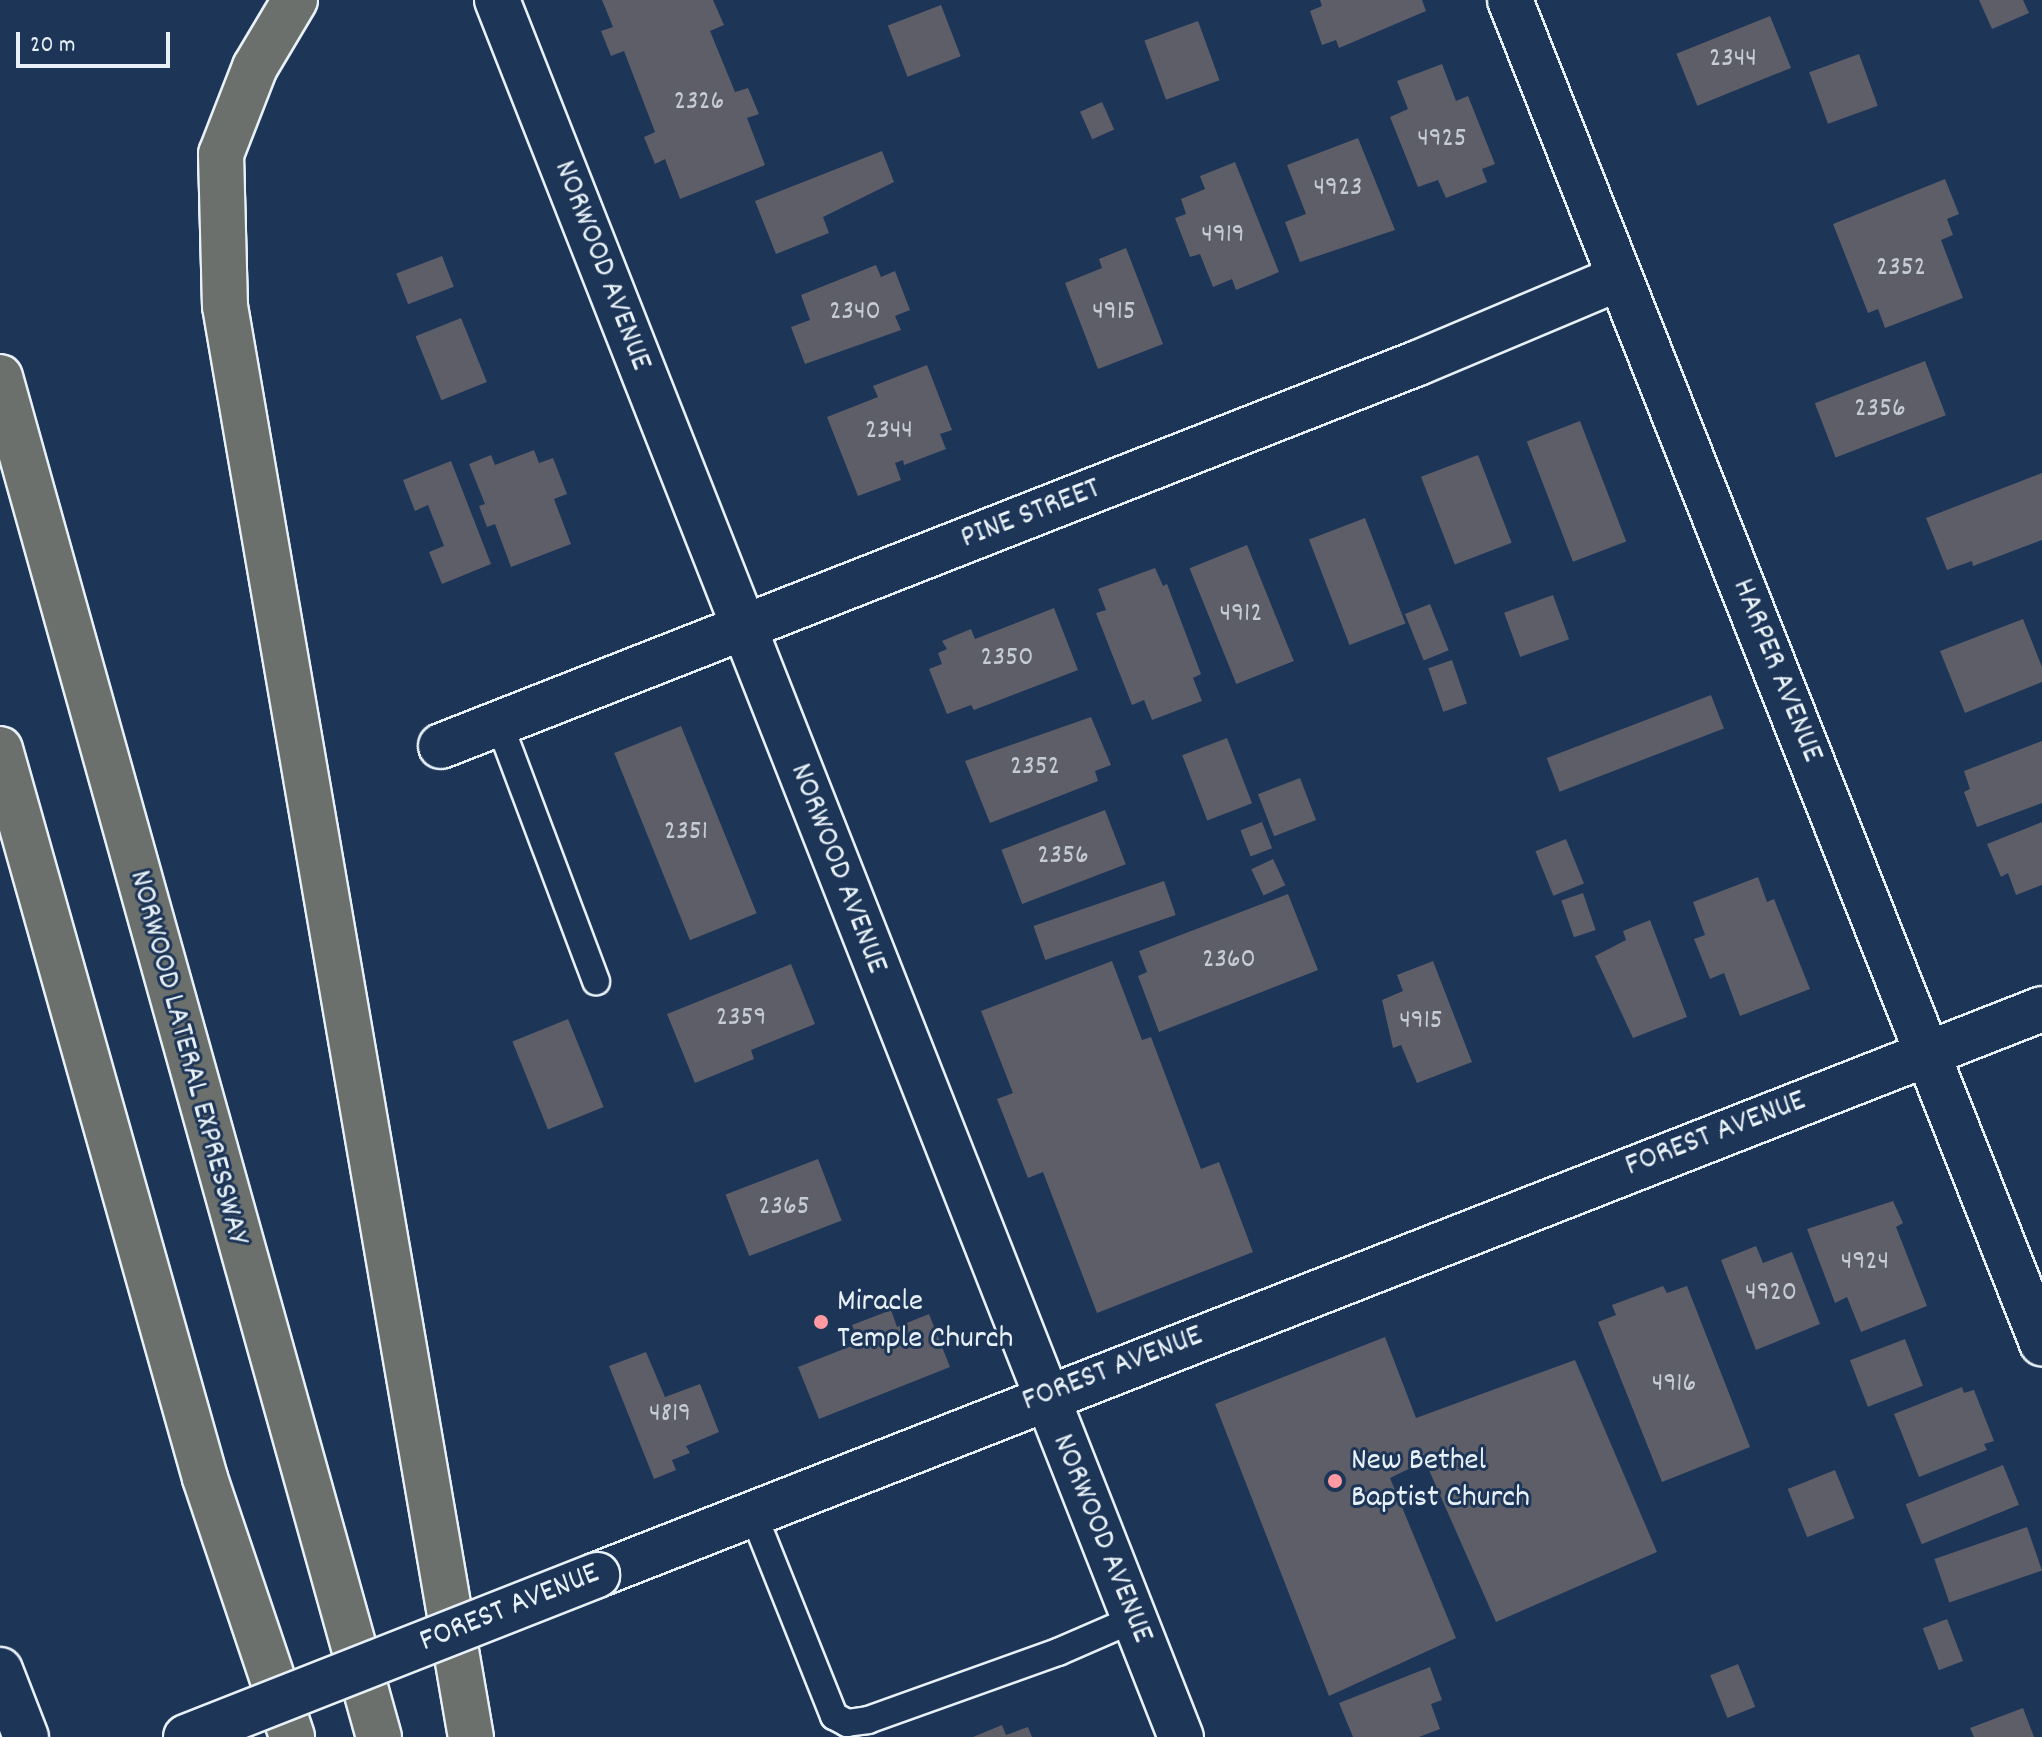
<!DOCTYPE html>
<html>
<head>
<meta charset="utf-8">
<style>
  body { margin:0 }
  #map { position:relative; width:2042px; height:1737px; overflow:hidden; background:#1d3557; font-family:Dekko,sans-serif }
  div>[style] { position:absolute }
  .building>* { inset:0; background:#5d5e68; transform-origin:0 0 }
  .roads { filter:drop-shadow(2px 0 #e8f1f8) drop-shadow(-2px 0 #e8f1f8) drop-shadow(0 2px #e8f1f8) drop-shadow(0 -2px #e8f1f8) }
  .lane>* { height:26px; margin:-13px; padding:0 13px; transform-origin:13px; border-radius:13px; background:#1d3557 }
  .street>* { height:44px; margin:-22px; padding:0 22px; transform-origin:22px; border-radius:22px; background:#1d3557 }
  .highway>* { height:44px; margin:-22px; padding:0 22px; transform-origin:22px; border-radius:22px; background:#6c706d }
  .bridges { filter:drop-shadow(2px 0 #e8f1f8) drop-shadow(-2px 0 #e8f1f8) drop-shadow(0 2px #e8f1f8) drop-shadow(0 -2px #e8f1f8) }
  .street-bridge>* { height:44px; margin:-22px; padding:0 22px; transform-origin:22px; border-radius:22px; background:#1d3557 }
  .dots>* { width:22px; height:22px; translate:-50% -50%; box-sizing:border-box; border:4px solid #1d3557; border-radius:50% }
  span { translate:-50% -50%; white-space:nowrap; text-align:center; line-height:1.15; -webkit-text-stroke:6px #1d3557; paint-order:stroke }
  .number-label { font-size:28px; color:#c5ccd4 }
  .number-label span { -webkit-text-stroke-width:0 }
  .street-label { font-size:32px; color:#e8f1f8 }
  .poi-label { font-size:32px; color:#e8f1f8 }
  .left { translate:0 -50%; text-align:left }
  .scale { position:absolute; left:16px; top:32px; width:154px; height:36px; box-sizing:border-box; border:4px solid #e8f1f8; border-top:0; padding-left:10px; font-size:24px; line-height:28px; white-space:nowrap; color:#e8f1f8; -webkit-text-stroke:6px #1d3557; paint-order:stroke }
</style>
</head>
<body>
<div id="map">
  <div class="building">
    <div style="clip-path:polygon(602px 0,713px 0,724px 25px,710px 31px,735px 92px,748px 88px,759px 114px,747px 118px,765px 165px,680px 199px,665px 159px,655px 164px,644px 137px,655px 132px,624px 51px,611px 56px,601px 31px,613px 27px)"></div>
    <div style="clip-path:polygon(1320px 0,1422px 0,1426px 11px,1339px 48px,1336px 40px,1322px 45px,1310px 11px,1322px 6px)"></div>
    <div style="clip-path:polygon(1979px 0,2023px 0,2029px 13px,1992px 29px)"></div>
    <div style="left:941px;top:5px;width:55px;height:57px;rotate:69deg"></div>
    <div style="left:1770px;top:16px;width:56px;height:101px;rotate:68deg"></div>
    <div style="left:1198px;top:21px;width:63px;height:57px;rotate:70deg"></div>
    <div style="left:1859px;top:54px;width:55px;height:53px;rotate:70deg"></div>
    <div style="clip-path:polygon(1442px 64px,1456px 101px,1468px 96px,1495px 164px,1482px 169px,1487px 182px,1446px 198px,1438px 180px,1418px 187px,1390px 117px,1408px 109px,1397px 81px)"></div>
    <div style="left:1102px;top:102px;width:30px;height:24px;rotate:66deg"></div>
    <div style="clip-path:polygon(1358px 138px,1395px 230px,1300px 262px,1285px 222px,1306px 214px,1287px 165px)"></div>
    <div style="clip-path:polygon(882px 151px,894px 182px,823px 217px,829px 233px,776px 254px,755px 201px)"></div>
    <div style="clip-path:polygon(1235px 162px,1279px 272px,1236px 290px,1232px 279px,1213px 287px,1200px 254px,1190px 257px,1175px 218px,1186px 214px,1181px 199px,1205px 189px,1200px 176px)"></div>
    <div style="clip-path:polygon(1945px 179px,1959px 214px,1947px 219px,1953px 235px,1941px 240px,1963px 298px,1885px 328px,1878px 309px,1868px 313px,1833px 224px)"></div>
    <div style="clip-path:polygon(1126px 248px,1163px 344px,1098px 369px,1065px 283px,1102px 268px,1099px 259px)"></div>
    <div style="left:442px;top:256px;width:33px;height:49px;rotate:69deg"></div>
    <div style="clip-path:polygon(876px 265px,881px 277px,895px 271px,910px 310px,895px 316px,901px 330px,805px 364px,791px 327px,810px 320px,801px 295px)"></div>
    <div style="left:461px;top:318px;width:69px;height:49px;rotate:68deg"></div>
    <div style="left:1925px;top:361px;width:58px;height:118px;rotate:69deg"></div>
    <div style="clip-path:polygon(927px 365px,952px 430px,940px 434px,946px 449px,904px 465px,903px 460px,895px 463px,901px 480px,858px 496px,827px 417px,878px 397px,873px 386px)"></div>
    <div style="left:1580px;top:421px;width:129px;height:57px;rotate:69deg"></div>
    <div style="clip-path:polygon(534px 450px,539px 463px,553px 458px,567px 494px,554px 499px,571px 544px,511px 567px,495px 524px,487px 527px,479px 506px,485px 504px,469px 464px,491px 455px,495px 465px)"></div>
    <div style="left:1478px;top:455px;width:94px;height:61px;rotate:69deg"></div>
    <div style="clip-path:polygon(451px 461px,491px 564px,442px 584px,429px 552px,444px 546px,428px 505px,415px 511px,403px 480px)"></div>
    <div style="clip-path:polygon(2042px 473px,2042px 540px,1973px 566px,1972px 561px,1947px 570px,1926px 518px)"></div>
    <div style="left:1365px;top:518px;width:113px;height:60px;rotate:69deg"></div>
    <div style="left:1247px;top:545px;width:125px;height:62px;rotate:68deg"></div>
    <div style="clip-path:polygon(1155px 568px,1163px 586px,1167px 584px,1201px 674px,1193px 678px,1202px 701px,1152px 720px,1144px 700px,1132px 705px,1096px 613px,1106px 610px,1098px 589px)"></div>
    <div style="left:1553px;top:595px;width:47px;height:52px;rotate:70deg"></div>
    <div style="left:1430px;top:604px;width:50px;height:27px;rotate:68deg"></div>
    <div style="clip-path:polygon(1054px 608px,1078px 670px,974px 710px,971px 705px,947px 714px,929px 669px,942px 664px,938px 653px,947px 649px,942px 641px,971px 629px,975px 639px)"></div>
    <div style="clip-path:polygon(2023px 619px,2042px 667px,2042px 682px,1965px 713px,1940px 651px)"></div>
    <div style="left:1452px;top:660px;width:46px;height:25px;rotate:71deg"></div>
    <div style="left:1711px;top:695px;width:36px;height:176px;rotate:69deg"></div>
    <div style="clip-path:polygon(1091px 717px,1111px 765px,1095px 771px,1098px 781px,990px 823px,965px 761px)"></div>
    <div style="left:681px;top:726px;width:202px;height:72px;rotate:68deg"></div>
    <div style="left:1227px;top:738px;width:70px;height:48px;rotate:69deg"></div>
    <div style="clip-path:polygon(2042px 741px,2042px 803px,1977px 827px,1964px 792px,1970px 789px,1964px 771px)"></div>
    <div style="left:1300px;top:778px;width:45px;height:45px;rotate:69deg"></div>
    <div style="left:1105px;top:810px;width:58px;height:111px;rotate:69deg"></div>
    <div style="left:1262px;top:822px;width:28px;height:23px;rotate:69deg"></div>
    <div style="clip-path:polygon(2042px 822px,2042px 885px,2016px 895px,2008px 873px,2001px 877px,1987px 844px)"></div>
    <div style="left:1566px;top:839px;width:48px;height:33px;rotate:68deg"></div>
    <div style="left:1273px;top:859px;width:29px;height:24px;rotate:65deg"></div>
    <div style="clip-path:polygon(1758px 877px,1767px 902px,1774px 899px,1810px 989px,1740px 1016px,1724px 973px,1710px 979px,1694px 939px,1705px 935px,1693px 902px)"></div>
    <div style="left:1164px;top:881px;width:36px;height:138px;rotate:71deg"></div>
    <div style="left:1583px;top:893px;width:39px;height:23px;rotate:71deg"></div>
    <div style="clip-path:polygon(1288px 894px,1318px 970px,1159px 1032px,1138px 976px,1147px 972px,1139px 951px)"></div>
    <div style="clip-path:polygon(1650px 920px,1687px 1017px,1633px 1038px,1595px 956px,1626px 940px,1623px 931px)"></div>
    <div style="clip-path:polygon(1112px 961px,1142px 1040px,1151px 1037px,1201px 1169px,1219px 1162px,1253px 1252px,1097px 1313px,1043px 1172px,1028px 1178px,997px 1099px,1013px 1093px,981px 1011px)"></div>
    <div style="clip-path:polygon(1433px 961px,1472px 1062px,1417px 1083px,1401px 1045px,1393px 1048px,1382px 1000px,1403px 991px,1397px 975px)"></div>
    <div style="clip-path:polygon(791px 964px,815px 1024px,751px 1050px,754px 1059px,695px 1083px,667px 1014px)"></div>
    <div style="left:568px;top:1019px;width:95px;height:60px;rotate:68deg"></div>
    <div style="left:818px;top:1159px;width:66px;height:99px;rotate:69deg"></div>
    <div style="clip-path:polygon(1893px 1201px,1903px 1223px,1896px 1227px,1927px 1306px,1861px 1332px,1847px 1297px,1835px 1303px,1807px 1229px)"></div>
    <div style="clip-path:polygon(1756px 1246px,1763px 1263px,1792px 1252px,1820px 1324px,1756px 1350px,1721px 1260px)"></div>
    <div style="clip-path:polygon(1663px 1286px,1667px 1293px,1687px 1286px,1750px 1447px,1662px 1482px,1598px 1322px,1616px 1315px,1612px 1305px)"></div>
    <div style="clip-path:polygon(891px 1310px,897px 1327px,929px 1314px,950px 1367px,819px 1419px,798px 1367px,859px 1343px,852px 1325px)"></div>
    <div style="clip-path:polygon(1385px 1337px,1416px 1418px,1575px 1360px,1657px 1552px,1496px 1622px,1425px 1461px,1390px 1478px,1456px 1638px,1329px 1696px,1215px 1404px)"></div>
    <div style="left:1905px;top:1339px;width:50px;height:59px;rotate:69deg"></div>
    <div style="clip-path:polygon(646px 1352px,665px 1397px,700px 1384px,719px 1432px,686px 1446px,690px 1453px,672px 1460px,676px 1470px,654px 1479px,609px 1366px)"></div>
    <div style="clip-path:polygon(1962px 1387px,1964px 1393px,1974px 1390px,1994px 1441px,1984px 1444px,1987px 1450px,1919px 1477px,1894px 1414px)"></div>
    <div style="left:2003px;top:1465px;width:43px;height:105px;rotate:68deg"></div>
    <div style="left:1835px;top:1470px;width:52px;height:51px;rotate:68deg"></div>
    <div style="left:2027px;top:1527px;width:46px;height:98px;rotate:71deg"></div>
    <div style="left:1947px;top:1619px;width:45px;height:26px;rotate:69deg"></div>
    <div style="left:1738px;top:1664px;width:46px;height:30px;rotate:68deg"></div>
    <div style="clip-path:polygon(1430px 1667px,1442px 1700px,1431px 1704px,1440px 1729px,1419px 1737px,1353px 1737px,1339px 1703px)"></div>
    <div style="clip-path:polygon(2023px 1708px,2034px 1737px,1974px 1737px,1970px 1728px)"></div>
    <div style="clip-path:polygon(1002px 1725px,1006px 1735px,1028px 1727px,1032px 1737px,973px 1737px)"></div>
  </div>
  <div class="roads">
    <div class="lane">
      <div style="left:499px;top:723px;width:276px;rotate:69.4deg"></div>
      <div style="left:752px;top:1511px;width:221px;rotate:68.2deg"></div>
      <div style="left:834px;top:1716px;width:15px;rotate:28deg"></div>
      <div style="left:847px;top:1723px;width:21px;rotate:-8deg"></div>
      <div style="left:868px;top:1720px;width:202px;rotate:-19.7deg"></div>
      <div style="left:1058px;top:1652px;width:83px;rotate:-23.5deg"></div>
    </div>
    <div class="street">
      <div style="left:497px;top:0;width:1867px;rotate:68.51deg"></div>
      <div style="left:1510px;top:0;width:1445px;rotate:68.39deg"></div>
      <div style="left:441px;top:746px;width:1049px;rotate:-21.41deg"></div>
      <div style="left:1418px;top:363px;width:218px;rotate:-22.9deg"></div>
      <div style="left:597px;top:1575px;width:1552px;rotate:-21.39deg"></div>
      <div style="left:0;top:1670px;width:72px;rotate:68.8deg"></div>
    </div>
    <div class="highway">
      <div style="left:295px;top:0;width:78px;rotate:120.8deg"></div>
      <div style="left:255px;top:67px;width:93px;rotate:111.3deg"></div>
      <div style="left:221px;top:154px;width:152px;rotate:88.5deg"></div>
      <div style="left:225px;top:306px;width:1452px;rotate:80.25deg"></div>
      <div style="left:0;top:377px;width:1412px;rotate:74.43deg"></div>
      <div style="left:0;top:749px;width:757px;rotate:74.29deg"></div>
      <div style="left:205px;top:1478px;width:273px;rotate:71.4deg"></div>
    </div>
  </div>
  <div class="bridges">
    <div class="street-bridge">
      <div style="left:186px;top:1737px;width:442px;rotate:-21.5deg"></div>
    </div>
  </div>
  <div class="dots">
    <div style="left:821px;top:1322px;background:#ff9aa2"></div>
    <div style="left:1335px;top:1481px;background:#ff9aa2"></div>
  </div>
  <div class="number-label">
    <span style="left:1733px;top:60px">2344</span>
    <span style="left:699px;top:103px">2326</span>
    <span style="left:1442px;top:140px">4925</span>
    <span style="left:1338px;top:189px">4923</span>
    <span style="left:1223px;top:236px">4919</span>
    <span style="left:1901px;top:269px">2352</span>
    <span style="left:855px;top:313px">2340</span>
    <span style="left:1114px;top:313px">4915</span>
    <span style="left:1880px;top:410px">2356</span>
    <span style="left:889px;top:432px">2344</span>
    <span style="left:1241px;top:615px">4912</span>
    <span style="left:1007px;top:659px">2350</span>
    <span style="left:1035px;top:768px">2352</span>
    <span style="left:686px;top:833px">2351</span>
    <span style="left:1063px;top:857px">2356</span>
    <span style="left:1229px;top:961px">2360</span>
    <span style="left:741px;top:1019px">2359</span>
    <span style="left:1421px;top:1022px">4915</span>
    <span style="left:784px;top:1208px">2365</span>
    <span style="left:1865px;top:1263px">4924</span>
    <span style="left:1771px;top:1294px">4920</span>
    <span style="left:1674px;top:1385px">4916</span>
    <span style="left:670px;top:1415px">4819</span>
  </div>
  <div class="street-label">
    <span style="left:601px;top:266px;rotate:69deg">NORWOOD AVENUE</span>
    <span style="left:1031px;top:515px;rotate:-21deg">PINE STREET</span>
    <span style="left:1776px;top:671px;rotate:68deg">HARPER AVENUE</span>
    <span style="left:837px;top:869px;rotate:69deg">NORWOOD AVENUE</span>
    <span style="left:187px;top:1058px;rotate:75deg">NORWOOD LATERAL EXPRESSWAY</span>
    <span style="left:1716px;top:1135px;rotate:-21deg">FOREST AVENUE</span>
    <span style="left:1113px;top:1370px;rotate:-21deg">FOREST AVENUE</span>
    <span style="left:1101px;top:1539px;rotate:68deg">NORWOOD AVENUE</span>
    <span style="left:510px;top:1609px;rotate:-22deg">FOREST AVENUE</span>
  </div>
  <div class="poi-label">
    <span class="left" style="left:837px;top:1322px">Miracle<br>Temple Church</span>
    <span class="left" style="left:1351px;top:1481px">New Bethel<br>Baptist Church</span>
  </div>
  <div class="scale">20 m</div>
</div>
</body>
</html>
